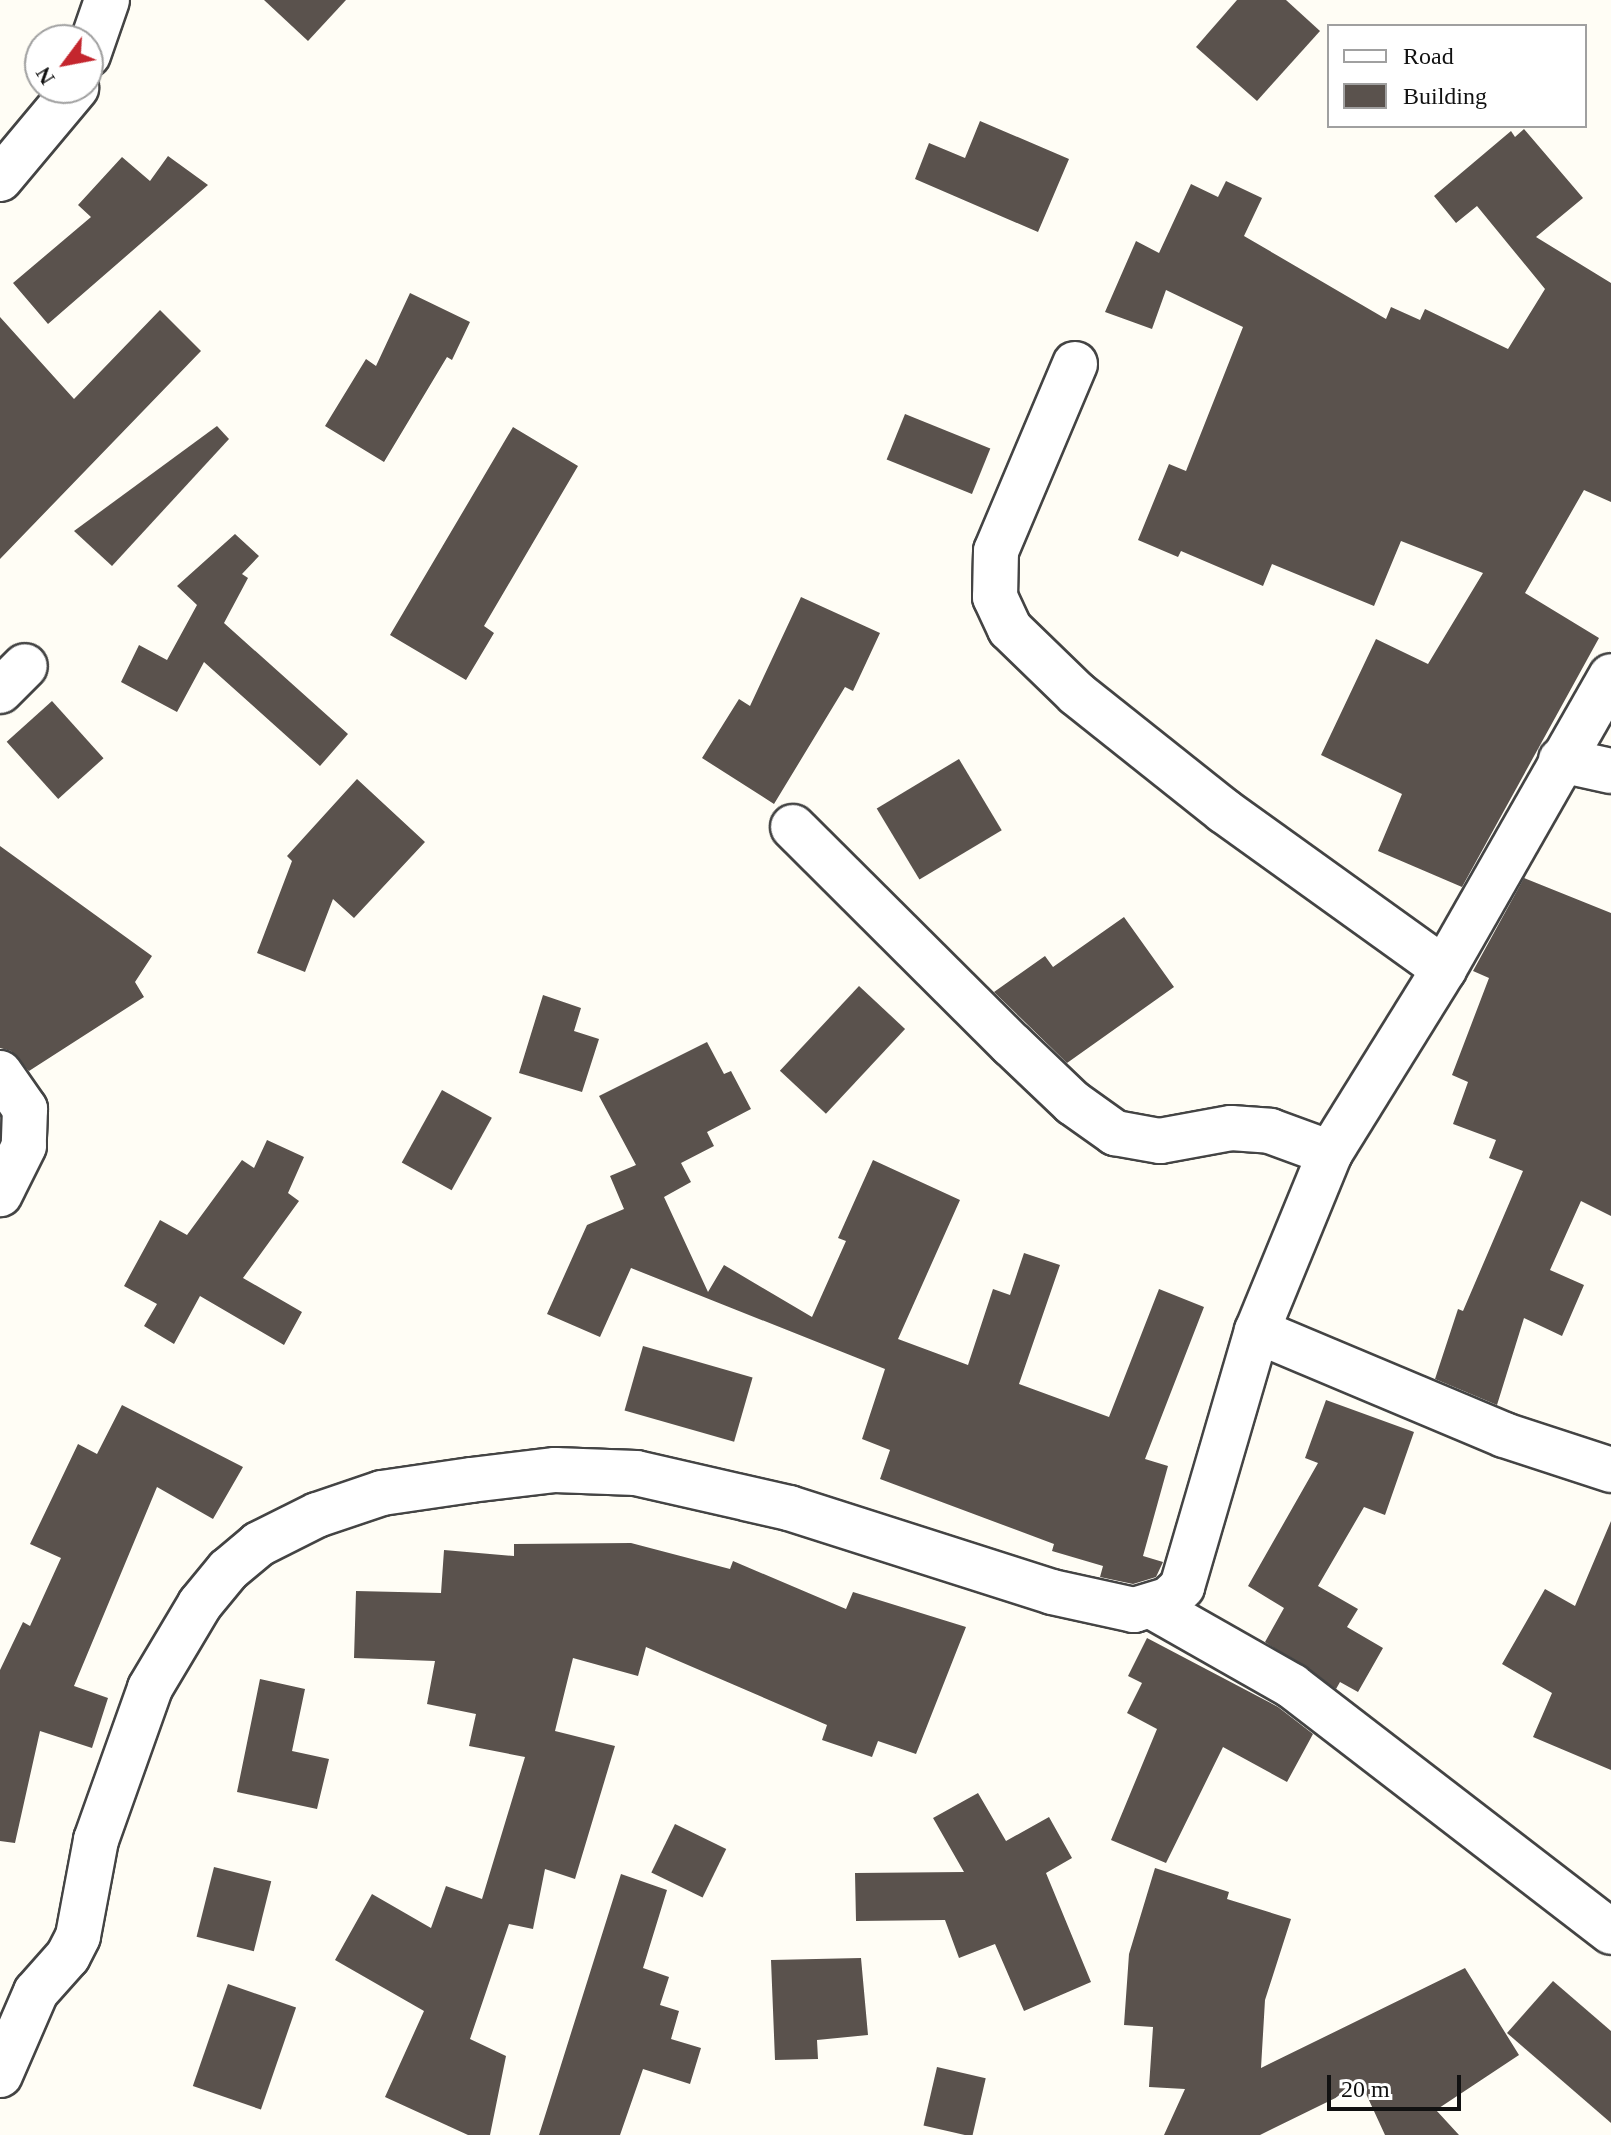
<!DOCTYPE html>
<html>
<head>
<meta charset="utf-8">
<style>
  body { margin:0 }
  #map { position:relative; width:1611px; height:2135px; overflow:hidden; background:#fffdf5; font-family:Georgia,serif }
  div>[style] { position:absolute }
  .building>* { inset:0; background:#5a524d; transform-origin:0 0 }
  .roads { filter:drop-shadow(2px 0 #444) drop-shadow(-2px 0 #444) drop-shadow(0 2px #444) drop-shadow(0 -2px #444) }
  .minor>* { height:44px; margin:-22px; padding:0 22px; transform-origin:22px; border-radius:22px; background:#fff }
  .tertiary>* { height:44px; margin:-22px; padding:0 22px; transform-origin:22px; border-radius:22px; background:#fff }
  span { translate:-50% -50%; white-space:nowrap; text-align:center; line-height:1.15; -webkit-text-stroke:8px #fff; paint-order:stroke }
  .legend { position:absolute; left:1327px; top:24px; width:260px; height:104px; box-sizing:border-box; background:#fff; border:2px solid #a0a0a0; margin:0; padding:10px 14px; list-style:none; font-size:24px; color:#111 }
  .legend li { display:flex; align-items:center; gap:16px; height:40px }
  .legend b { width:40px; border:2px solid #a0a0a0 }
  .north { position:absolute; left:24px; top:24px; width:80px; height:80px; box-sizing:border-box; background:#fff; border:2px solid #a0a0a0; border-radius:50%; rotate:238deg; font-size:22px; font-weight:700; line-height:32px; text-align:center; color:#111 }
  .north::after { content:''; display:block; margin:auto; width:28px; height:36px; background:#c4262e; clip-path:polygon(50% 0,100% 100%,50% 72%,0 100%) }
  .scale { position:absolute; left:1327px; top:2075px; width:134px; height:36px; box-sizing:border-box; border:4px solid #111; border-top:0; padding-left:10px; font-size:24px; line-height:28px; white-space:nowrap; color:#111; -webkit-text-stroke:6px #fff; paint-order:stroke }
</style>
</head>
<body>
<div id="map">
  <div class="building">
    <div style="clip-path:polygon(264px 0,346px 0,308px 41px)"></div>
    <div style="clip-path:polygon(1237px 0,1286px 0,1320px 31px,1257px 101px,1196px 47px)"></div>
    <div style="clip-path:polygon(980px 121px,1069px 159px,1038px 232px,915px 179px,929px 143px,965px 158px)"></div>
    <div style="clip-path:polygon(1524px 129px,1583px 198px,1536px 237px,1611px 283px,1611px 502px,1584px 490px,1525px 593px,1599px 638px,1462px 887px,1378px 851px,1402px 794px,1321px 755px,1376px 639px,1428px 664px,1483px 573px,1401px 541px,1374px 606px,1272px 564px,1263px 586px,1181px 551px,1178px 557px,1138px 540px,1169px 464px,1186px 471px,1243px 327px,1166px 290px,1152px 329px,1105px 312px,1136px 241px,1159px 253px,1191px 184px,1218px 197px,1226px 181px,1262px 198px,1244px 236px,1386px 319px,1391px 307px,1420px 320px,1425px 309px,1508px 349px,1545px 289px,1477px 206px,1456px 223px,1434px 196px,1511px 131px,1515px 137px)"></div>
    <div style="clip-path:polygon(168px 156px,208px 185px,48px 324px,13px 283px,91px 217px,78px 205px,122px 157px,150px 181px)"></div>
    <div style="clip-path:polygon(410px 293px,470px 322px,452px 360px,447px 357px,384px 462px,325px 426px,366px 359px,376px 366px)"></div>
    <div style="clip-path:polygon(160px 310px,201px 351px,0 559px,0 317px,74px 399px)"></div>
    <div style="left:905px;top:414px;width:92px;height:49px;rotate:22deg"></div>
    <div style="clip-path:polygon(217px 426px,229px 439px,112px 566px,74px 531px)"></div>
    <div style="clip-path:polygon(513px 427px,578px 466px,484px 626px,494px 633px,466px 680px,390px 635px)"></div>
    <div style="clip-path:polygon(235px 534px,259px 556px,242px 574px,248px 578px,224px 623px,348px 734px,320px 766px,204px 662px,177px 712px,121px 682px,139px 645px,167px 660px,197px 605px,177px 586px)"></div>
    <div style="clip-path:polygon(801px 597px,880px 633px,853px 691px,845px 687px,774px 804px,702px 758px,739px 699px,750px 706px)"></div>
    <div style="left:52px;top:701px;width:77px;height:61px;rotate:48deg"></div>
    <div style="left:959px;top:759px;width:83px;height:96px;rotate:59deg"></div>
    <div style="clip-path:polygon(357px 779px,425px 842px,354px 918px,333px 899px,305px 972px,257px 953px,292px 861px,287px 856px)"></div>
    <div style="clip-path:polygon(0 846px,152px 956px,135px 982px,144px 997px,29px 1071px,11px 1051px,0 1048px)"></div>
    <div style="clip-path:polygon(1524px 878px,1611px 913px,1611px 1216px,1581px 1201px,1550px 1270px,1584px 1285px,1562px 1336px,1524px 1318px,1497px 1405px,1435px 1379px,1458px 1309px,1463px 1311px,1523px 1171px,1489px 1158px,1496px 1140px,1453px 1124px,1468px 1082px,1452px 1075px,1489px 978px,1473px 971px)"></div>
    <div style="clip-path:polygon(1124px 917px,1174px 987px,1067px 1063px,994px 992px,1045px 956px,1053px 967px)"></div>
    <div style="left:859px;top:986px;width:63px;height:116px;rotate:43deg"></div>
    <div style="clip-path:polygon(543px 995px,581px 1008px,574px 1031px,599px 1039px,582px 1092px,519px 1073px)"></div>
    <div style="clip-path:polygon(707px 1042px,724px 1074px,731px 1071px,751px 1109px,707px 1132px,714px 1146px,681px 1163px,691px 1182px,664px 1197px,708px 1292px,724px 1265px,812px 1317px,846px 1241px,838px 1238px,873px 1160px,960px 1200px,898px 1339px,968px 1365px,993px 1289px,1010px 1295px,1024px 1253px,1060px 1265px,1019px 1384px,1109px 1417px,1159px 1289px,1204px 1307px,1145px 1459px,1168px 1466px,1143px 1556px,1163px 1562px,1156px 1577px,1133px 1584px,1100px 1577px,1103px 1566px,1052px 1551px,1054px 1544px,880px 1479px,890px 1450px,862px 1439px,885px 1369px,631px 1268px,600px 1337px,547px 1314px,587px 1225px,624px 1209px,610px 1176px,636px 1165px,599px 1096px)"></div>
    <div style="left:442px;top:1090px;width:57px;height:83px;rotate:29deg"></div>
    <div style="clip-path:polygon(267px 1140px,304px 1157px,288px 1193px,299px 1201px,243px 1278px,302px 1312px,284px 1345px,200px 1296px,174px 1344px,144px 1326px,157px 1304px,124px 1286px,160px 1220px,187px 1235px,242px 1160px,254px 1168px)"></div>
    <div style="left:643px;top:1346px;width:114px;height:67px;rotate:16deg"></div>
    <div style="clip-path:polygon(1326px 1400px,1414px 1432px,1385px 1515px,1364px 1507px,1318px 1586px,1358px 1609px,1347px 1627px,1383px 1648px,1358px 1692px,1340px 1682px,1336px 1689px,1265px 1642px,1284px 1608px,1248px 1586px,1318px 1463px,1305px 1458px)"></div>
    <div style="clip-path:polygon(122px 1405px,243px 1467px,213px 1519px,157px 1487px,74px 1686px,108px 1698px,92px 1748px,40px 1731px,15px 1843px,0 1841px,0 1670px,23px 1622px,30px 1626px,61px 1558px,30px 1544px,78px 1444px,97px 1454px)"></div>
    <div style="clip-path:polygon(1611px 1521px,1611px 1770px,1533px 1737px,1552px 1693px,1502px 1664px,1545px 1589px,1575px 1606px)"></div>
    <div style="clip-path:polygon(631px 1543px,730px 1569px,733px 1561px,846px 1609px,853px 1592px,966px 1627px,916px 1754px,878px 1741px,872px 1757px,822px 1740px,827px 1725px,646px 1647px,638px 1676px,573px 1658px,555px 1731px,615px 1746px,575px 1879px,545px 1869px,533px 1929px,509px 1924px,470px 2039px,506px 2056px,490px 2135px,468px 2135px,385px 2097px,424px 2011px,335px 1960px,372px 1894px,431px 1928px,446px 1886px,482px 1899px,525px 1757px,469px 1746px,476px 1714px,427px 1704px,435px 1661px,354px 1658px,356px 1591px,441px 1593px,444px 1550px,514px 1556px,514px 1544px)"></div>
    <div style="clip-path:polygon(1147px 1638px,1278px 1707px,1313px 1734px,1287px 1782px,1223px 1747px,1166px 1863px,1111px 1840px,1157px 1729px,1127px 1713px,1142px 1683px,1128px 1676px)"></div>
    <div style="clip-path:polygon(260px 1679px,305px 1689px,292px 1751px,329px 1759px,317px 1809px,237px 1792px)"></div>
    <div style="clip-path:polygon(978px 1793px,1006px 1841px,1049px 1817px,1072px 1858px,1046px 1873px,1091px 1982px,1024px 2011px,995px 1944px,959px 1958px,945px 1920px,856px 1921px,855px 1873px,964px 1872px,933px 1818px)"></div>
    <div style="left:675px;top:1824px;width:57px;height:54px;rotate:26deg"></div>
    <div style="left:214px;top:1867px;width:59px;height:72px;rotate:14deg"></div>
    <div style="clip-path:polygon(1155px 1868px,1229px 1892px,1227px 1899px,1291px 1919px,1265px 2000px,1261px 2068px,1465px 1968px,1519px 2055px,1436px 2110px,1459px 2135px,1385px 2135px,1362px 2085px,1260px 2135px,1164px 2135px,1185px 2089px,1149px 2087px,1153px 2027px,1124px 2025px,1129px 1954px)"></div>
    <div style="clip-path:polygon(621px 1874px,667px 1890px,643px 1968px,669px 1977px,660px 2005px,679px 2011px,671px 2039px,701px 2048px,690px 2084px,643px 2069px,620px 2135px,539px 2135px)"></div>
    <div style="clip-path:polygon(861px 1958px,868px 2035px,817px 2040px,818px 2059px,775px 2060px,771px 1960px)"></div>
    <div style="clip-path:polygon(1553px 1981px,1611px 2031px,1611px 2123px,1507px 2033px)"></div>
    <div style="left:228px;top:1984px;width:72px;height:108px;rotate:19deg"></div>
    <div style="left:937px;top:2067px;width:50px;height:60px;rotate:13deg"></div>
  </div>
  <div class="roads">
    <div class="minor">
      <div style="left:88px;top:55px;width:58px;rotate:-70.9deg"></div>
      <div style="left:0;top:179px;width:119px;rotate:-50.1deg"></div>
      <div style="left:1075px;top:364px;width:203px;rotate:112.9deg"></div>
      <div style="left:996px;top:551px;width:46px;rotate:91.2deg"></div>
      <div style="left:995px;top:597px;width:35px;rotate:65deg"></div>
      <div style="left:1010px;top:629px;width:93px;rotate:44.1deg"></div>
      <div style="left:1077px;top:694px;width:188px;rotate:38.5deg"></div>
      <div style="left:1224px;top:811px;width:271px;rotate:35.7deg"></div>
      <div style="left:0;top:691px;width:35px;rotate:-45deg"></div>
      <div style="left:1561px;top:760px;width:51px;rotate:12.4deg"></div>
      <div style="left:793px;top:827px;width:308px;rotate:44.9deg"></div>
      <div style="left:1011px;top:1044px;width:86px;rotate:43.6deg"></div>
      <div style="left:1073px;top:1103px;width:52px;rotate:35.5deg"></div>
      <div style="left:1115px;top:1133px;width:46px;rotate:10.1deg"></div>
      <div style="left:1160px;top:1141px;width:72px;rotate:-10.4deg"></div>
      <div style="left:1231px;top:1128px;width:39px;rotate:4deg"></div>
      <div style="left:1270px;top:1131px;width:64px;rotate:20.1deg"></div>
      <div style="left:0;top:1073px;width:44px;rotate:55.2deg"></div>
      <div style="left:25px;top:1109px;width:37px;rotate:92deg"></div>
      <div style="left:24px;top:1146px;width:54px;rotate:116.6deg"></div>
      <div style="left:1257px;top:1331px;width:268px;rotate:22.8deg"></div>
      <div style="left:1504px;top:1435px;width:113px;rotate:18.1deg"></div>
      <div style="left:1153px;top:1607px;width:160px;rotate:29.6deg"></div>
      <div style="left:1292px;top:1686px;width:403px;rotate:37.6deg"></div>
    </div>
    <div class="tertiary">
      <div style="left:0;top:2075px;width:90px;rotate:-66.6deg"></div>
      <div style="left:36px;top:1992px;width:48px;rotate:-48.4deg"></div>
      <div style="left:68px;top:1956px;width:22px;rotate:-63deg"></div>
      <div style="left:78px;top:1936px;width:98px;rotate:-79.4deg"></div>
      <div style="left:96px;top:1840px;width:161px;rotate:-70.4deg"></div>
      <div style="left:150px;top:1688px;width:98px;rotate:-59.2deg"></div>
      <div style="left:200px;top:1604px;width:44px;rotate:-50.5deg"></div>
      <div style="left:228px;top:1570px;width:40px;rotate:-40deg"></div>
      <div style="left:259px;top:1544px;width:65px;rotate:-26.6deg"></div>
      <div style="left:317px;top:1515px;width:69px;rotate:-18.7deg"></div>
      <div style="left:382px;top:1493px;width:90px;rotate:-8.3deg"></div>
      <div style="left:471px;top:1480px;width:85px;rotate:-6.8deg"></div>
      <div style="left:555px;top:1470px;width:81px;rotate:2.1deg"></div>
      <div style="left:636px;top:1473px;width:157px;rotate:12.9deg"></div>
      <div style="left:789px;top:1508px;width:276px;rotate:17.7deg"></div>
      <div style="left:1052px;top:1592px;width:84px;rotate:12.4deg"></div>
      <div style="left:1134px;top:1610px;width:37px;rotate:-17deg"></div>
      <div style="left:1169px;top:1599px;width:18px;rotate:-43deg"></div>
      <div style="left:1182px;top:1587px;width:267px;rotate:-73.7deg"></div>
      <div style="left:1257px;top:1331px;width:192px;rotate:-67.7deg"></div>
      <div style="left:1330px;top:1153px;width:216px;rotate:-58.2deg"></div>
      <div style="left:1444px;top:969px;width:337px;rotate:-60.3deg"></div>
    </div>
  </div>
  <ul class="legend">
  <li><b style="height:10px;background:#fff"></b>Road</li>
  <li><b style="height:22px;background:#5a524d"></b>Building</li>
  </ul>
  <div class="north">N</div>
  <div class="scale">20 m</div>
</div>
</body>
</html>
